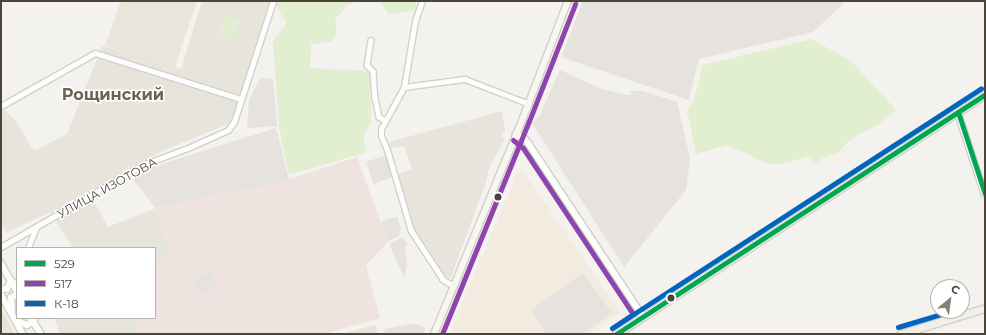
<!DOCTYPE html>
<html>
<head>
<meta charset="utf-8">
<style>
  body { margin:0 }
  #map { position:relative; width:986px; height:335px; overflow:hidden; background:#f4f2ee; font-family:Montserrat,sans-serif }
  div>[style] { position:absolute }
  .residential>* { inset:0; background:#e7e4dc }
  .commercial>* { inset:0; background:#f3ebdf }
  .industrial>* { inset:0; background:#e6e2de }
  .education>* { inset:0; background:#eae5da }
  .medical>* { inset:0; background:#eee3df }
  .green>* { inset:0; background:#e1eecf; transform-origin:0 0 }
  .parking>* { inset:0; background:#e6e3df; transform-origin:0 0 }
  .roads { filter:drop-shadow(1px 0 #d2d0cb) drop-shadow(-1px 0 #d2d0cb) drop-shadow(0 1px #d2d0cb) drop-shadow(0 -1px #d2d0cb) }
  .minor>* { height:4.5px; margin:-2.25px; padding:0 2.25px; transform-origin:2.25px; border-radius:2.25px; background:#fdfdfc }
  .tertiary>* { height:5.5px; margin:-2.75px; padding:0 2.75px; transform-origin:2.75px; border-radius:2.75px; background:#fdfdfc }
  .secondary>* { height:6px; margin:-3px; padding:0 3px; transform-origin:3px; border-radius:3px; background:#f7f6f1 }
  .primary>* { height:7px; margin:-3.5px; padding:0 3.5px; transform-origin:3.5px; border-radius:3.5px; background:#f2efe6 }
  .bus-1>* { height:5px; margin:-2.5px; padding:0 2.5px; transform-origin:2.5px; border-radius:2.5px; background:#00a651 }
  .bus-2>* { height:5px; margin:-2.5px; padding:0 2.5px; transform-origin:2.5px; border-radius:2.5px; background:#8e44ad }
  .bus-3>* { height:5px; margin:-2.5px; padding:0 2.5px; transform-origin:2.5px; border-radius:2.5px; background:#0065bd }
  .dots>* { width:11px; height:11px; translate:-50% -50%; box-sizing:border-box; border:2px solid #fff; border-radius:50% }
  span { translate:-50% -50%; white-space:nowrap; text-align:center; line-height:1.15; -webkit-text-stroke:3px #fff; paint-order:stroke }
  .street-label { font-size:12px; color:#4b4439 }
  .district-label { font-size:16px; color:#6e6250; font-weight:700 }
  .frame { position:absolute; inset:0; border:2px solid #4b4439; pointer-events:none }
  .legend { position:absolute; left:16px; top:247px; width:140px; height:72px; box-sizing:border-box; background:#fff; border:1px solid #b7b4b0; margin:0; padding:5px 7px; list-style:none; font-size:12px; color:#4b4439 }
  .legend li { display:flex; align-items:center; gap:8px; height:20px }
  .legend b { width:20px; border:1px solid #b7b4b0 }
  .north { position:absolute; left:930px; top:279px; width:40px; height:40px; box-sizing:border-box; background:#fff; border:1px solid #b7b4b0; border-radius:50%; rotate:29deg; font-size:11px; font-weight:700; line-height:16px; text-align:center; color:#4b4439 }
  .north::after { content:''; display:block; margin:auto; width:14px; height:18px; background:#868178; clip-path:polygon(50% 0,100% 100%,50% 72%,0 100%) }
</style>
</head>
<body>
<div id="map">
  <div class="residential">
    <div style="clip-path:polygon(202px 1px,271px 1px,269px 16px,231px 123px,162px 151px,89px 192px,108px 227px,156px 208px,172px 256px,155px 263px,155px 248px,73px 248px,50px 212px,6px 233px,1px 223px,1px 107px,15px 120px,34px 151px,67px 134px,102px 46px,181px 69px)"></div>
    <div style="clip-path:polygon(502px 111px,505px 130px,501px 138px,505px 139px,489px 168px,485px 185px,451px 277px,445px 279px,412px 228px,395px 175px,412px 169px,404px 146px,391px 148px,389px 142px)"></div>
    <div style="clip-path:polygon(1px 308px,15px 334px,1px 334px)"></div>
    <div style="clip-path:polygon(54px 318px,133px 318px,139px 334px,60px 334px)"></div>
    <div style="clip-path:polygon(375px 325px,378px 334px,342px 334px)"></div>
  </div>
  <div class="commercial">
    <div style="clip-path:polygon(518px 172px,524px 172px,621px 313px,587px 334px,449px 334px)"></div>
  </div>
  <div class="industrial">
    <div style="clip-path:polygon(583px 1px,846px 1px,813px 32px,699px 59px,689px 100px,561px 57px)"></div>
    <div style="clip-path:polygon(560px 70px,602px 89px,627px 95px,631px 95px,631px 91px,643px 91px,677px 102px,690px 159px,686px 190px,624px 267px,532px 123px,539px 117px)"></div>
    <div style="clip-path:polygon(276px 128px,289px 179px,276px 184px,156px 208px,133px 180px,152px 167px)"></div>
  </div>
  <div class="education">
    <div style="clip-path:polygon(121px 1px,197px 1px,174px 70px,105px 46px)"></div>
  </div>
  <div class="medical">
    <div style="clip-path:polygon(357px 157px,388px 242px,366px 265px,380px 318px,324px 334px,139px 334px,133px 318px,155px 318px,155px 263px,172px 256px,156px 208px,201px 197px,277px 183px)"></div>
  </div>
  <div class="green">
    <div style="clip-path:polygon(275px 1px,361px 1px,347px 5px,335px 20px,337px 34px,331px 42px,311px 44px,310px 68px,370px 71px,371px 122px,363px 136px,367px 152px,289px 175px,279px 128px,273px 41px,287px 23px,279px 11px)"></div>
    <div style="clip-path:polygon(380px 1px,416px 1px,416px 10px,389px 14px)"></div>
    <div style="left:225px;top:16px;width:15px;height:20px;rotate:20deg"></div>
    <div style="clip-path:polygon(812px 39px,852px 62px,896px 110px,879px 124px,851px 139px,839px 152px,823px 158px,816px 164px,808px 157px,777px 165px,764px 162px,727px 145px,696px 154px,687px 109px,693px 103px,703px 65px)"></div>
  </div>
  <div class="parking">
    <div style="clip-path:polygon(260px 78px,273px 79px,277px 126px,247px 128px,249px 101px)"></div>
    <div style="left:387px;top:155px;width:23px;height:22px;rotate:72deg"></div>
    <div style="clip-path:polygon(397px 216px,401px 228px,399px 236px,388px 241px,381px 222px)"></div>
    <div style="clip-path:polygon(403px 237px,408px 244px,405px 245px,407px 263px,405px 279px,389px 244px)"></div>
    <div style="left:211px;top:272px;width:17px;height:19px;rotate:69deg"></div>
    <div style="clip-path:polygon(583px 273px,612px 313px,583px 334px,547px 334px,531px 310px)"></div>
    <div style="clip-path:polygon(414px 323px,425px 328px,424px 334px,383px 334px,385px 329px)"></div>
  </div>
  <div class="roads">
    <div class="minor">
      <div style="left:371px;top:40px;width:25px;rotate:99deg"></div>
      <div style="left:367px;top:65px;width:8px;rotate:45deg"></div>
      <div style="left:373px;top:71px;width:27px;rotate:86deg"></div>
      <div style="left:375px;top:98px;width:19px;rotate:78deg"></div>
      <div style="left:379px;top:117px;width:7px;rotate:27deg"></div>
      <div style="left:404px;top:87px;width:67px;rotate:-80.5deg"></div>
      <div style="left:415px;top:21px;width:21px;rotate:-71deg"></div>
      <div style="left:1px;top:106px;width:108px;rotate:-29.4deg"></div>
      <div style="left:95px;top:53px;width:153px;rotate:17.5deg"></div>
      <div style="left:1px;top:247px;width:166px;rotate:-30deg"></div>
      <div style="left:145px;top:164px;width:46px;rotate:-20.4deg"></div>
      <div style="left:188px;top:148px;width:44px;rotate:-24.2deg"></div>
      <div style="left:228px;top:130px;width:10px;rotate:-53deg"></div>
      <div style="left:234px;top:122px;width:127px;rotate:-72.1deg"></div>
      <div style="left:28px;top:248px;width:22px;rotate:-69deg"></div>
      <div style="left:453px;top:286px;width:12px;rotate:-149deg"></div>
      <div style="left:443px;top:280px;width:59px;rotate:-123.1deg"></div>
      <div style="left:411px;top:231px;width:84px;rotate:-106.5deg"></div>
      <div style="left:387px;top:150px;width:15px;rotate:-113deg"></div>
      <div style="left:381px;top:136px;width:7px;rotate:-90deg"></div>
      <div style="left:381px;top:129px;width:48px;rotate:-61.3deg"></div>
      <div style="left:404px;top:87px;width:62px;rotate:-7.5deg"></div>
      <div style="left:465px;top:79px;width:66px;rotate:21.2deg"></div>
      <div style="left:15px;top:287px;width:6px;rotate:-72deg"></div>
    </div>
    <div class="tertiary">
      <div style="left:958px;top:112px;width:86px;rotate:71.8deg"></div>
      <div style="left:516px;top:134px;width:10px;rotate:29deg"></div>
      <div style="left:525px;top:139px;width:6px;rotate:51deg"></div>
      <div style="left:529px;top:144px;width:206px;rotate:56.5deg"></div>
      <div style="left:1px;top:263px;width:32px;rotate:60deg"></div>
      <div style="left:1px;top:289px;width:6px"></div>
      <div style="left:7px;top:289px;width:9px;rotate:-63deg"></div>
      <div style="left:1px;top:294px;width:46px;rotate:61.2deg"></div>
      <div style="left:12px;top:310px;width:12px;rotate:-95deg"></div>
      <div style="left:11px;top:298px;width:7px;rotate:-27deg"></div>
      <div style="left:32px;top:319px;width:17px;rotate:59deg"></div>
      <div style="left:18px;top:321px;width:10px;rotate:24deg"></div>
      <div style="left:27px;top:325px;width:8px;rotate:-30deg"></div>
    </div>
    <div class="secondary">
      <div style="left:434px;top:334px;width:234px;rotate:-67.6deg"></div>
      <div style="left:523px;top:118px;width:125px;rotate:-69deg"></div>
    </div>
    <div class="primary">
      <div style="left:616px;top:334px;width:440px;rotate:-33deg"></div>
      <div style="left:900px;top:334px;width:89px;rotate:-17deg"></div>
    </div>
  </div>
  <div class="bus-1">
    <div style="left:958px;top:112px;width:86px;rotate:71.8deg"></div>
    <div style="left:616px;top:334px;width:440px;rotate:-33deg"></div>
  </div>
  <div class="bus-2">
    <div style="left:513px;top:140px;width:13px;rotate:39deg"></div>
    <div style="left:523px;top:148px;width:199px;rotate:56.5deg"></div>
    <div style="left:633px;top:314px;width:25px;rotate:146deg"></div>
    <div style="left:442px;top:334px;width:230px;rotate:-67.8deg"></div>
    <div style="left:529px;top:121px;width:126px;rotate:-68.5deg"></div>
  </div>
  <div class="bus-3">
    <div style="left:898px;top:327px;width:55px;rotate:-16.8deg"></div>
    <div style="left:612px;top:328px;width:440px;rotate:-33deg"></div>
  </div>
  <div class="dots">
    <div style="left:498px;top:197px;background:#4b4439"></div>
    <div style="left:671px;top:298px;background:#4b4439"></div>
  </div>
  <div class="street-label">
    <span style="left:107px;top:188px;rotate:-29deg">УЛИЦА ИЗОТОВА</span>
  </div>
  <div class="district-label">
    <span style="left:113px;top:95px">Рощинский</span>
  </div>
  <div class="frame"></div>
  <ul class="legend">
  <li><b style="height:5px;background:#00a651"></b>529</li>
  <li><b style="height:5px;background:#8e44ad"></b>517</li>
  <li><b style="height:5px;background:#0065bd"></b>К-18</li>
  </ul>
  <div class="north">С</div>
</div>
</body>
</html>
